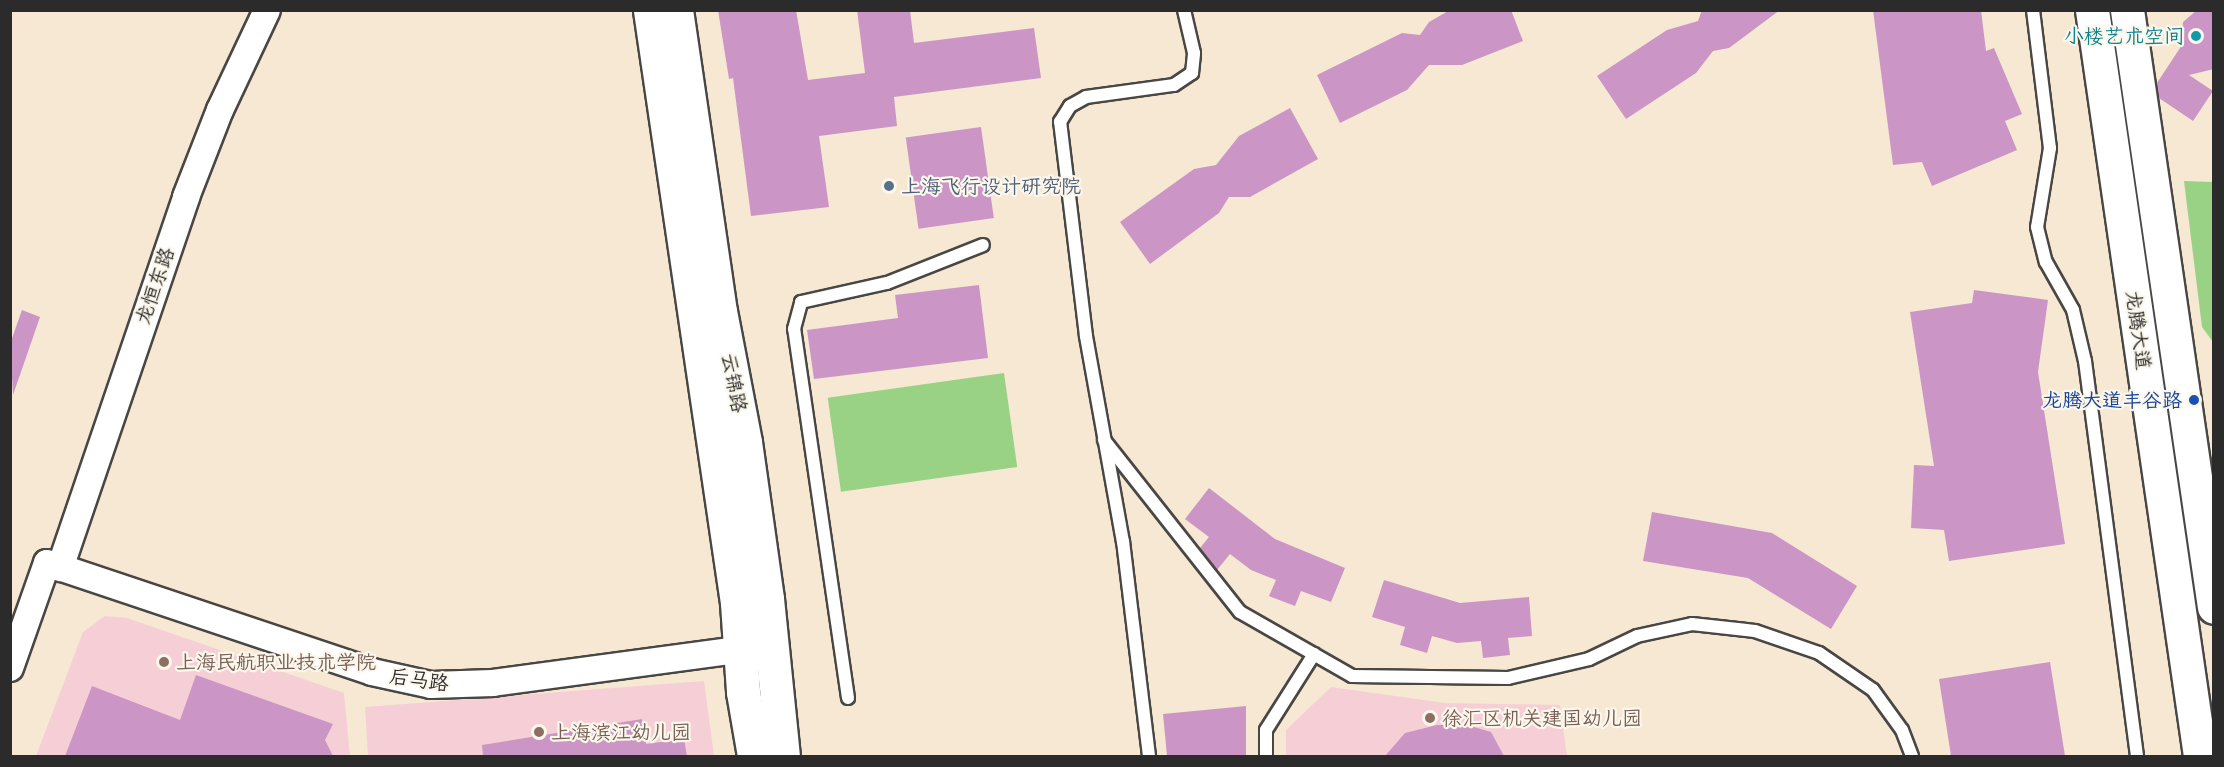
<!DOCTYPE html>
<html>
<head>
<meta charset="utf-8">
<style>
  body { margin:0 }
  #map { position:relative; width:2224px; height:767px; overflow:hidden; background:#f6e8d3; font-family:Pangolin,"LXGW WenKai TC",sans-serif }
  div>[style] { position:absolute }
  .built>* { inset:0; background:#f6cfd6 }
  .green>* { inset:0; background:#99d285; transform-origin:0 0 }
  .building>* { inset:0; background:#cb96c5; transform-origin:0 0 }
  .roads { filter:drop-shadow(2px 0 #494744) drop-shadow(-2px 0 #494744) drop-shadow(0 2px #494744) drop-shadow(0 -2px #494744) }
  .lane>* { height:12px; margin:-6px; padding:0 6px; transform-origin:6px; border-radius:6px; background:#fff }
  .street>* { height:26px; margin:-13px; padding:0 13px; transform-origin:13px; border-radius:13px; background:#fff }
  .secondary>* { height:33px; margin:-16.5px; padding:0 16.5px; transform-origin:16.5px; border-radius:16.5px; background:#fff }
  .dots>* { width:16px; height:16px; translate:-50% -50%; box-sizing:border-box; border:3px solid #fbf7ec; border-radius:50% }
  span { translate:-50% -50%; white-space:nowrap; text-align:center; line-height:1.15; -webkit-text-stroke:4.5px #fbf7ec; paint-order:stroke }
  .culture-label { font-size:20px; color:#0d838f }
  .right { translate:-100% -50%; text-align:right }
  .service-label { font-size:20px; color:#4e5e75 }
  .left { translate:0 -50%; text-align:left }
  .street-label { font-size:20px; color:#2b2b2b }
  .transit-label { font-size:20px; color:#164399 }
  .education-label { font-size:20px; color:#785e54 }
  .frame { position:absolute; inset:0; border:12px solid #2b2b2b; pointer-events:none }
</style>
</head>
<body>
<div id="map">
  <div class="built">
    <div style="clip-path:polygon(105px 616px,127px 618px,344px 693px,350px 756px,36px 756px,83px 632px)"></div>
    <div style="clip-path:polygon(704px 681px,714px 756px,368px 756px,365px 707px)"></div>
    <div style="clip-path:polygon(1331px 687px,1445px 703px,1560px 705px,1567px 756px,1286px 756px,1286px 730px)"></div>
  </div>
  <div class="green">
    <div style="clip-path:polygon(2184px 181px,2213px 182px,2213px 342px,2202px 327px)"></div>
    <div style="left:1004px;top:373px;width:95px;height:178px;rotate:82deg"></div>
  </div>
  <div class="building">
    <div style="clip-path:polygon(718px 10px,796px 10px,808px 80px,865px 73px,857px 10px,910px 10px,914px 43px,1034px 28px,1041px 78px,894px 97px,897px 126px,819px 136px,829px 207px,751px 216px,733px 78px,729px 79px)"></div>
    <div style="clip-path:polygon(1450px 10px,1511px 10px,1523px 41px,1462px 65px,1429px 65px,1407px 90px,1340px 123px,1317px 75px,1402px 33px,1420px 35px,1429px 22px)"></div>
    <div style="clip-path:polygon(1702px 10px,1780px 10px,1729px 48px,1713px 51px,1696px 73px,1626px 119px,1597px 76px,1667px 30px,1698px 21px)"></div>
    <div style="clip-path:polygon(1873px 10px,1981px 10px,1986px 51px,1994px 48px,2022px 114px,2005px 121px,2017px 150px,1932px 186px,1922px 162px,1893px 165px)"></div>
    <div style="clip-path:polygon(2197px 10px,2214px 10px,2214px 69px,2189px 75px,2213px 91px,2193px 121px,2159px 98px,2157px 83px,2180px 48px,2183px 22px)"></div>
    <div style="clip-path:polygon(1290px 108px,1318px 159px,1250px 197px,1229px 197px,1219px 213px,1150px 264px,1120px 222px,1194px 169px,1216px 165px,1239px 136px)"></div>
    <div style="left:981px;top:127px;width:92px;height:76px;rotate:82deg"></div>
    <div style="clip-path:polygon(979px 285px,988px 358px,814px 379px,807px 330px,898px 318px,895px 295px)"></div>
    <div style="clip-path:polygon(1974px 290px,2048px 300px,2038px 372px,2065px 544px,1949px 561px,1944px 530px,1911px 528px,1914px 465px,1934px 466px,1910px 312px,1972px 303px)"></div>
    <div style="clip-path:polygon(22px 310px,40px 317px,13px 395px,10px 344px)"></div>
    <div style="clip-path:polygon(1209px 488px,1275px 539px,1345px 568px,1331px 602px,1301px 591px,1295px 606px,1269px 596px,1276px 580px,1251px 570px,1230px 554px,1217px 570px,1200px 548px,1209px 537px,1185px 519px)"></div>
    <div style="clip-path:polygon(1652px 512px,1772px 533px,1857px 586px,1831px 629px,1748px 578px,1643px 561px)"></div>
    <div style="clip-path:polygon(1384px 580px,1460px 603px,1529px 597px,1532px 636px,1508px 638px,1510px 655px,1483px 658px,1481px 641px,1457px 643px,1432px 636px,1427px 653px,1400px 645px,1405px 627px,1372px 617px)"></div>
    <div style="clip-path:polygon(2050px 662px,2065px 756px,1951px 756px,1939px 679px)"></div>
    <div style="clip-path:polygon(196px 675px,333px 724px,325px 740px,333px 756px,65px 756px,92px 686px,180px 720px)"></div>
    <div style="clip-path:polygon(1246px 706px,1246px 756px,1167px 756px,1163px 714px)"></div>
    <div style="clip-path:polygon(642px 719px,646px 744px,684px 739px,687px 756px,483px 756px,482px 745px)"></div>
    <div style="clip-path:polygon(1437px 725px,1467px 725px,1491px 732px,1504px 756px,1385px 756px,1405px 733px)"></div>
  </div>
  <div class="roads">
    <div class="lane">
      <div style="left:2033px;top:10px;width:139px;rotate:83deg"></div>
      <div style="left:2050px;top:148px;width:80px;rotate:99.3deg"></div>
      <div style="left:2037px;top:227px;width:36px;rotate:76deg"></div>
      <div style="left:2046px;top:262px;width:55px;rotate:60.6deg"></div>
      <div style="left:2073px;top:310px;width:52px;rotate:76.8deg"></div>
      <div style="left:2085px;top:361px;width:398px;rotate:82.5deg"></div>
      <div style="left:1104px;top:440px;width:219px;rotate:51.7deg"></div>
      <div style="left:1240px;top:612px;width:129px;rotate:29.7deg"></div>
      <div style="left:1352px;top:676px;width:156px;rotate:0.7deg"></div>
      <div style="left:1508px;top:678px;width:83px;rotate:-13.2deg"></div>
      <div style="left:1589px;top:659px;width:53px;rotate:-25.6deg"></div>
      <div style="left:1637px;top:636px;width:56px;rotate:-12.3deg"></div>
      <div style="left:1692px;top:624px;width:63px;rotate:6.3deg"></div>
      <div style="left:1755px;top:631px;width:68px;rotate:19deg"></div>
      <div style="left:1819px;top:653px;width:65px;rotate:34.4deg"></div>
      <div style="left:1873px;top:690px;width:49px;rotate:54.1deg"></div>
      <div style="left:1902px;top:730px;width:28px;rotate:69deg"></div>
      <div style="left:848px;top:698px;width:373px;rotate:-98.3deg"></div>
      <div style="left:794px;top:329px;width:28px;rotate:-75deg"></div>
      <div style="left:801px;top:302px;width:88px;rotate:-12.5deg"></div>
      <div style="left:887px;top:283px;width:103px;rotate:-21.6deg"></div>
      <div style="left:1149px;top:756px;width:216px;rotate:-96.9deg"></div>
      <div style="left:1123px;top:542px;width:209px;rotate:-100.2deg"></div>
      <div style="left:1086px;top:336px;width:216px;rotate:-96.9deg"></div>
      <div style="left:1060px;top:122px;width:19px;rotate:-58deg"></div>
      <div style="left:1070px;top:106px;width:18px;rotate:-29deg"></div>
      <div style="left:1086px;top:97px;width:89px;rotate:-7.8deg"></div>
      <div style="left:1174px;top:85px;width:22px;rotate:-34deg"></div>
      <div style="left:1192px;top:73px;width:20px;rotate:-84deg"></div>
      <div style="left:1194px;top:53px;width:44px;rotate:-103.1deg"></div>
      <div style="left:1266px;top:756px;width:26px;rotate:-90deg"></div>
      <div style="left:1266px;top:730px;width:90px;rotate:-57.7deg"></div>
    </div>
    <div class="street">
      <div style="left:60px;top:568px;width:392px;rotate:-71.2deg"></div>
      <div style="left:186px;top:197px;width:93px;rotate:-68.7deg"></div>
      <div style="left:220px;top:110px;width:110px;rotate:-64.8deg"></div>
      <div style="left:10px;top:668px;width:111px;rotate:-70.6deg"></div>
      <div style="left:47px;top:563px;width:343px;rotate:18.5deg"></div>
      <div style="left:372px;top:672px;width:60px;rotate:12.4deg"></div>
      <div style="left:431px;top:685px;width:62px;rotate:-1.8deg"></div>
      <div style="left:493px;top:683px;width:268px;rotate:-7.7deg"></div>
    </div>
    <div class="secondary">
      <div style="left:650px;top:10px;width:599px;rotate:81.65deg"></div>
      <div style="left:737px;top:603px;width:89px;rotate:86.1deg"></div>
      <div style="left:743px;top:692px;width:65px;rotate:80.2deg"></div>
      <div style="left:676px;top:10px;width:304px;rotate:81.7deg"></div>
      <div style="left:720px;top:311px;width:133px;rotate:79.2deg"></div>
      <div style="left:745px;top:442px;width:159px;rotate:82deg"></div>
      <div style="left:767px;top:599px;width:158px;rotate:84.2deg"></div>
      <div style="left:2092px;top:10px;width:754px;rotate:81.76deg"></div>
      <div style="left:2127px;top:10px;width:603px;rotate:81.71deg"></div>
    </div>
  </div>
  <div class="dots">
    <div style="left:2196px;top:36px;background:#0f9aa8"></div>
    <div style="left:889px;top:186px;background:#5c6f8a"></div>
    <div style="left:2194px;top:400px;background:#1a4fb4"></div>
    <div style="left:164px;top:662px;background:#8d6e63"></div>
    <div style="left:1430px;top:718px;background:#8d6e63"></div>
    <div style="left:539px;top:732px;background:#8d6e63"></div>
  </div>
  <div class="culture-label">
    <span class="right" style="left:2184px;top:36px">小楼艺术空间</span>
  </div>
  <div class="service-label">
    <span class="left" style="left:901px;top:186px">上海飞行设计研究院</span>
  </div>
  <div class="street-label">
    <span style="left:155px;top:286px;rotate:-71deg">龙恒东路</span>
    <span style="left:2138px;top:330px;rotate:82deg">龙腾大道</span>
    <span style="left:734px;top:383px;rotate:79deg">云锦路</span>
    <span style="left:419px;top:680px;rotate:8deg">后马路</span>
  </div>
  <div class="transit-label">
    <span class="right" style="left:2182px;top:400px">龙腾大道丰谷路</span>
  </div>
  <div class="education-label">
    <span class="left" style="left:176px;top:662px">上海民航职业技术学院</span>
    <span class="left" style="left:1442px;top:718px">徐汇区机关建国幼儿园</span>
    <span class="left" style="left:551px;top:732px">上海滨江幼儿园</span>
  </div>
  <div class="frame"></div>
</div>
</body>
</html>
